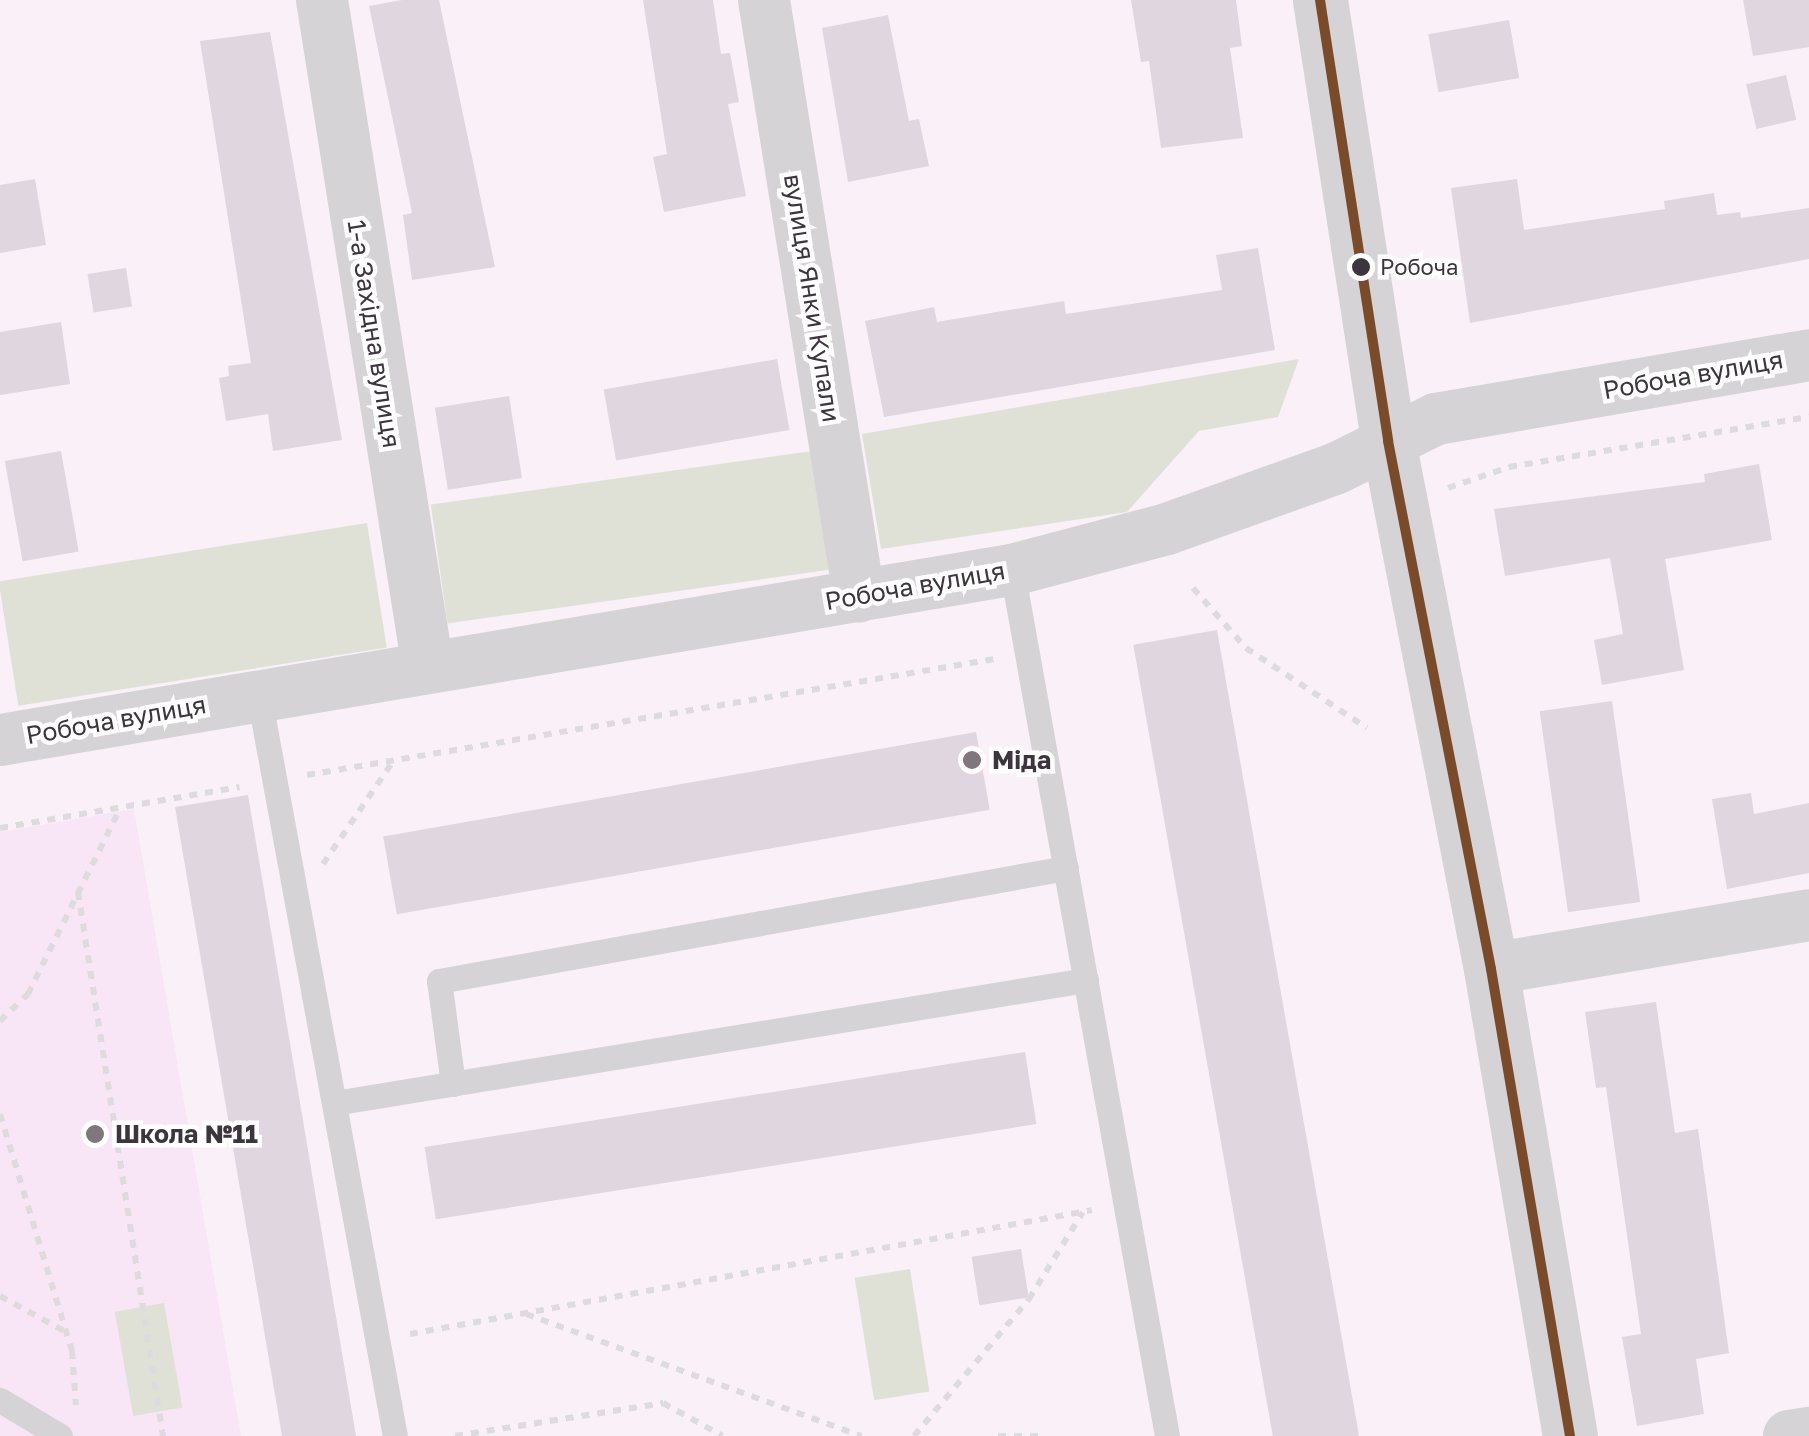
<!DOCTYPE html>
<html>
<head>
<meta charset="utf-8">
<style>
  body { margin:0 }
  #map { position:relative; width:1809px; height:1436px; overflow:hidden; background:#f9f0f8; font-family:"Golos Text",sans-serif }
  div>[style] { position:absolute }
  .built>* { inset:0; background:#f8e6f7 }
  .green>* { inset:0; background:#dfe1d7; transform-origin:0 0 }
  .building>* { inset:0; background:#dfd6df; transform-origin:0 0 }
  .path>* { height:6px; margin-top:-3px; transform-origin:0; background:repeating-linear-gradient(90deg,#dedbde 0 8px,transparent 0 16px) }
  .lane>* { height:25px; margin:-12.5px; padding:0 12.5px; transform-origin:12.5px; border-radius:12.5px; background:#d6d3d6 }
  .street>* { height:52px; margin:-26px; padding:0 26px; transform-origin:26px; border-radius:26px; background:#d6d3d6 }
  .secondary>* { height:55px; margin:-27.5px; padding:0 27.5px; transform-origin:27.5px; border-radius:27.5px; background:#d6d3d6 }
  .bus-1>* { height:10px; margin:-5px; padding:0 5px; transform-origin:5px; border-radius:5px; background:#7a4b2a }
  .dots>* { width:28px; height:28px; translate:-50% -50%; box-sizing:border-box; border:5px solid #fff; border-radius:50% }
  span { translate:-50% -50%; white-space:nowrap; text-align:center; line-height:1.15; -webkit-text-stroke:9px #fff; paint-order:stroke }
  .bus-label { font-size:22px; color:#3d353d }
  .left { translate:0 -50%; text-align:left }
  .street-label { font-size:25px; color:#3d353d }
  .poi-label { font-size:25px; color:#3d353d; font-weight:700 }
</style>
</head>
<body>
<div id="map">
  <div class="built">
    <div style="clip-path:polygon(134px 809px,241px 1436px,0 1436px,0 832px)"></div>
  </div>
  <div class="green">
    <div style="clip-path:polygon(1299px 359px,1278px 417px,1199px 431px,1127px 512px,881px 549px,862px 434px)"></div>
    <div style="left:812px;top:451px;width:120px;height:385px;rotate:82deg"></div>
    <div style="left:367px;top:523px;width:126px;height:373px;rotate:81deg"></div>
    <div style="left:910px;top:1269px;width:124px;height:56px;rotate:81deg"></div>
    <div style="left:164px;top:1303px;width:106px;height:50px;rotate:80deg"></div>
  </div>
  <div class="building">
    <div style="clip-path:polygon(402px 0,439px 0,495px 267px,412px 280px,403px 215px,412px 213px,369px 6px)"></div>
    <div style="clip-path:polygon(643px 0,713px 0,721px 54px,730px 53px,739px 102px,728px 104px,746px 196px,664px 212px,653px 157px,667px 154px)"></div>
    <div style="clip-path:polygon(1131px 0,1236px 0,1242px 46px,1230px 48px,1243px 138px,1161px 148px,1149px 61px,1141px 62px)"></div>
    <div style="clip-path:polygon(1743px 0,1809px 0,1809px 47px,1753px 56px)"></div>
    <div style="clip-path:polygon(888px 15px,909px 121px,919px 119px,929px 166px,848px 182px,822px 28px)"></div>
    <div style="left:1509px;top:20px;width:59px;height:82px;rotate:80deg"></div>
    <div style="clip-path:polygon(270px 32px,342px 440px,273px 451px,268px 414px,226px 421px,219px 378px,229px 376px,228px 366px,251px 363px,200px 41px)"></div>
    <div style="left:1786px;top:75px;width:46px;height:41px;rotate:77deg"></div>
    <div style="clip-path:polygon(35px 179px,46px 245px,0 253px,0 185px)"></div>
    <div style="clip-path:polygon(1517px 179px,1524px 230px,1665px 209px,1664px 201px,1714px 193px,1717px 215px,1740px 212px,1741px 218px,1809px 208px,1809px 259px,1470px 323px,1451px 188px)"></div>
    <div style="clip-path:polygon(1258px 248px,1275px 350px,884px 417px,865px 321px,934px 307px,937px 322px,1064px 301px,1066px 314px,1222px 290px,1216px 255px)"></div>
    <div style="left:126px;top:268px;width:39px;height:39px;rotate:81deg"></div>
    <div style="clip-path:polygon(61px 322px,70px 384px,0 395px,0 332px)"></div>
    <div style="left:777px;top:359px;width:72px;height:176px;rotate:80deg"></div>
    <div style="left:509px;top:396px;width:83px;height:75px;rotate:81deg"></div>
    <div style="left:61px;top:451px;width:102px;height:57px;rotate:80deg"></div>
    <div style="clip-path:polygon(1759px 464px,1772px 540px,1665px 559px,1684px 670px,1602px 685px,1594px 640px,1623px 634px,1610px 558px,1505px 576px,1494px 509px,1705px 482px,1704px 474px)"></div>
    <div style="left:1217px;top:630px;width:818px;height:85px;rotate:80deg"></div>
    <div style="left:1612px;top:701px;width:203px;height:73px;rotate:82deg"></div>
    <div style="left:976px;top:732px;width:79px;height:602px;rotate:80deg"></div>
    <div style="clip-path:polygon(1751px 793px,1754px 814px,1809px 803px,1809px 873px,1727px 889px,1712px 799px)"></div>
    <div style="clip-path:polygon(248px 795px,292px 1055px,356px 1436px,282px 1436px,175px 807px)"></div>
    <div style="clip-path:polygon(1656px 1002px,1675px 1133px,1698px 1129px,1729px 1353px,1696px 1359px,1704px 1414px,1637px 1426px,1622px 1337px,1641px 1334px,1606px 1087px,1596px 1088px,1585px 1012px)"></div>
    <div style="left:1025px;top:1052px;width:73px;height:608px;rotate:81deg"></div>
    <div style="left:1021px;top:1249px;width:49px;height:50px;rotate:81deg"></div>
  </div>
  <div class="path">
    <div style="left:1448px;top:488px;width:65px;rotate:-19deg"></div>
    <div style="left:1509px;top:467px;width:304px;rotate:-9.5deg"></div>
    <div style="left:1193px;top:588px;width:80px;rotate:48.5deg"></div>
    <div style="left:1246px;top:648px;width:145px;rotate:33.5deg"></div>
    <div style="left:307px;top:775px;width:697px;rotate:-9.58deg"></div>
    <div style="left:0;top:828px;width:243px;rotate:-9.7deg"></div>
    <div style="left:323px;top:864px;width:126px;rotate:-55.7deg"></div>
    <div style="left:78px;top:892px;width:551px;rotate:81.12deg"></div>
    <div style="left:0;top:1021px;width:39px;rotate:-44deg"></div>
    <div style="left:28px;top:994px;width:207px;rotate:-63.6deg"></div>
    <div style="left:0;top:1114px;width:248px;rotate:73.1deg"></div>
    <div style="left:72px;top:1351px;width:54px;rotate:85.8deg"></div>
    <div style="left:0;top:1296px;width:75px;rotate:28.6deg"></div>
    <div style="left:526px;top:1314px;width:357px;rotate:20deg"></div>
    <div style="left:410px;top:1334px;width:693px;rotate:-10.3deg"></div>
    <div style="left:455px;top:1436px;width:211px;rotate:-9deg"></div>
    <div style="left:663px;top:1403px;width:68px;rotate:28.8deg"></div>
    <div style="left:914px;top:1436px;width:179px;rotate:-50deg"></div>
    <div style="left:1029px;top:1299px;width:102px;rotate:-58.2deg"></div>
    <div style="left:998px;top:1436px;width:43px"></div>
  </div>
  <div class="lane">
    <div style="left:1012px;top:570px;width:880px;rotate:79.85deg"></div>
    <div style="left:259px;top:696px;width:752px;rotate:79.59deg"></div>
    <div style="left:453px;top:1084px;width:104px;rotate:-97.7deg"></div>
    <div style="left:439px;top:981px;width:637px;rotate:-10.22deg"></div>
    <div style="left:334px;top:1103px;width:762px;rotate:-9.29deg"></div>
    <div style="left:0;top:1400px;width:70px;rotate:31deg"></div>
  </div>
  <div class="street">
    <div style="left:322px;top:0;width:676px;rotate:80.98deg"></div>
    <div style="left:764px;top:0;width:604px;rotate:80.94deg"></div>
    <div style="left:0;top:740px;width:1026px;rotate:-9.54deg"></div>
    <div style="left:1012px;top:570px;width:160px;rotate:-14.8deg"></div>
    <div style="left:1167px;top:529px;width:178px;rotate:-19.7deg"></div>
    <div style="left:1335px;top:469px;width:113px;rotate:-26.3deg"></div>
    <div style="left:1436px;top:419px;width:378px;rotate:-9.7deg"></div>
    <div style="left:1491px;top:969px;width:323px;rotate:-9.6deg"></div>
    <div style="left:1789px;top:1436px;width:20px;rotate:-9deg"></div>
  </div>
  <div class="secondary">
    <div style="left:1320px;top:0;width:446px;rotate:81.2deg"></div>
    <div style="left:1388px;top:441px;width:538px;rotate:78.96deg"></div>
    <div style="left:1491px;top:969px;width:474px;rotate:80.4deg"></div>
  </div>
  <div class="bus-1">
    <div style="left:1320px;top:0;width:446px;rotate:81.2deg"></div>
    <div style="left:1388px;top:441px;width:538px;rotate:78.96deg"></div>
    <div style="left:1491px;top:969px;width:474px;rotate:80.4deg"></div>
  </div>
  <div class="dots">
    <div style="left:1361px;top:267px;background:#3d353d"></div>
    <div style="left:972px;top:760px;background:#7f767e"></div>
    <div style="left:95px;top:1134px;background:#7f767e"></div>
  </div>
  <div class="bus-label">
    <span class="left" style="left:1380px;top:267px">Робоча</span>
  </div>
  <div class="street-label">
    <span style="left:812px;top:298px;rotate:81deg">вулиця Янки Купали</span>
    <span style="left:374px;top:334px;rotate:81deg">1-а Західна вулиця</span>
    <span style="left:1693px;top:375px;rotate:-10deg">Робоча вулиця</span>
    <span style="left:915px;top:586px;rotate:-10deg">Робоча вулиця</span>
    <span style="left:116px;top:720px;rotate:-10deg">Робоча вулиця</span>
  </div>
  <div class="poi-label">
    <span class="left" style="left:992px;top:760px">Міда</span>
    <span class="left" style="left:115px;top:1134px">Школа №11</span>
  </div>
</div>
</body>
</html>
